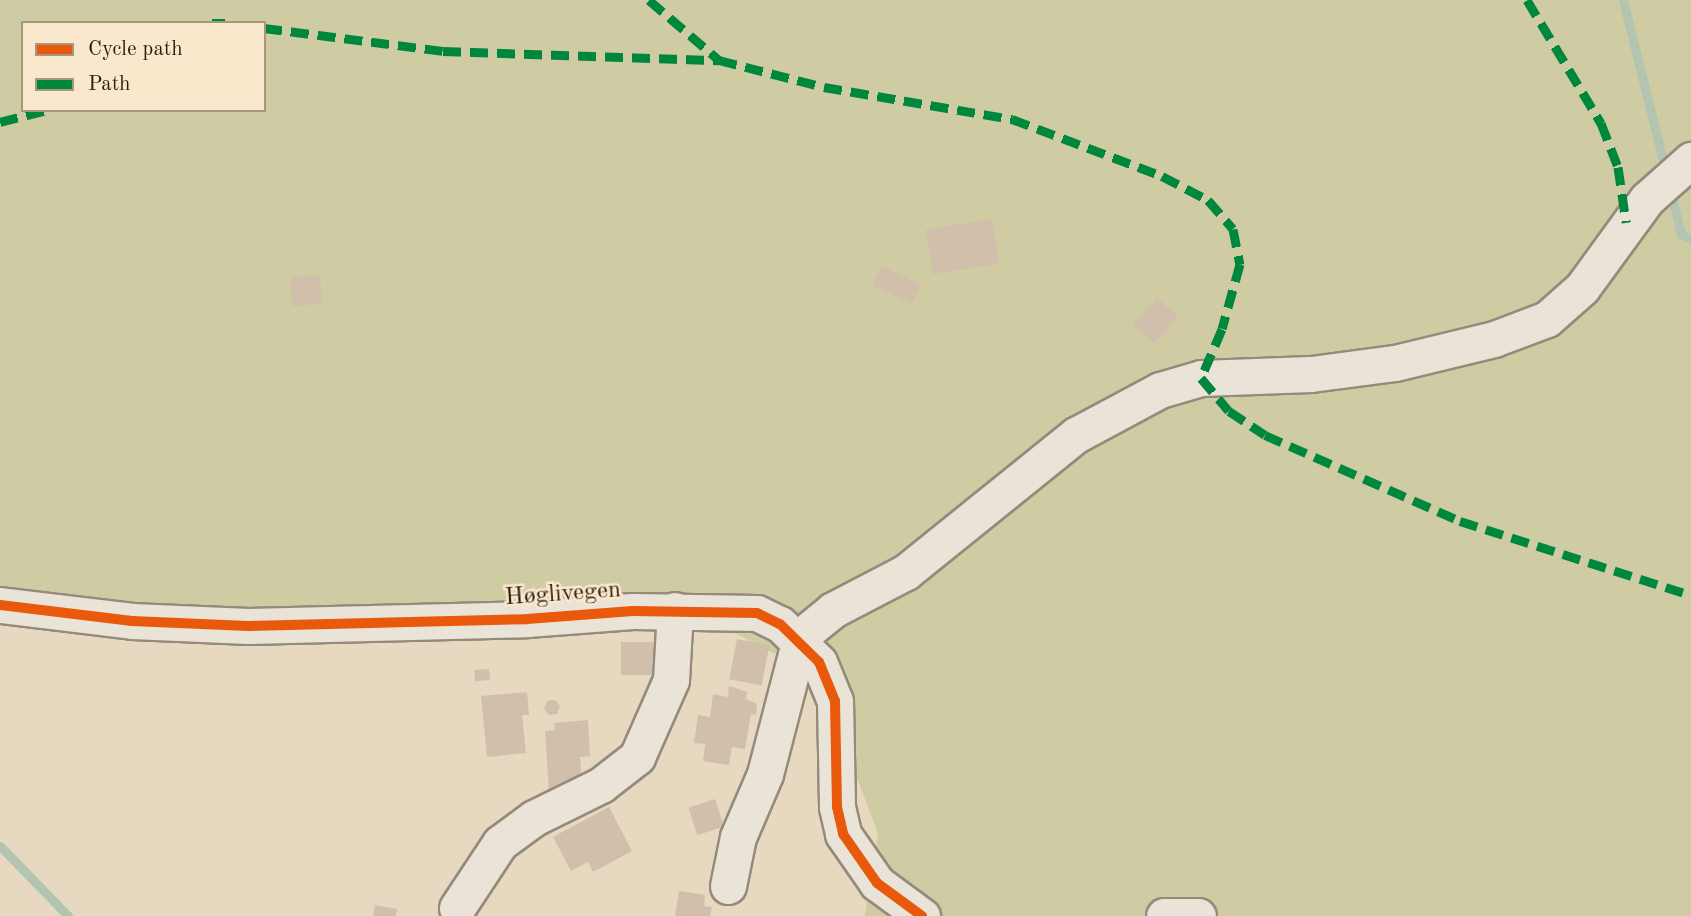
<!DOCTYPE html>
<html>
<head>
<meta charset="utf-8">
<style>
  body { margin:0 }
  #map { position:relative; width:1691px; height:916px; overflow:hidden; background:#e7d8c0; font-family:"Old Standard TT",serif }
  div>[style] { position:absolute }
  .green>* { inset:0; background:#cfcba3 }
  .stream>* { height:9px; margin:-4.5px; padding:0 4.5px; transform-origin:4.5px; border-radius:4.5px; background:#b3c4b1 }
  .building>* { inset:0; background:#d1bfac; transform-origin:0 0 }
  .roads { filter:drop-shadow(2px 0 #958a7b) drop-shadow(-2px 0 #958a7b) drop-shadow(0 2px #958a7b) drop-shadow(0 -2px #958a7b) }
  .minor>* { height:35px; margin:-17.5px; padding:0 17.5px; transform-origin:17.5px; border-radius:17.5px; background:#eae3d7 }
  .quiet>* { height:9px; margin-top:-4.5px; transform-origin:0; background:repeating-linear-gradient(90deg,#00873e 0 18px,transparent 0 27px) }
  .cycleway>* { height:10px; margin:-5px; padding:0 5px; transform-origin:5px; border-radius:5px; background:#e8590c }
  span { translate:-50% -50%; white-space:nowrap; text-align:center; line-height:1.15; -webkit-text-stroke:5px #fae8cc; paint-order:stroke }
  .street-label { font-size:24px; color:#2c1b0e }
  .legend { position:absolute; left:21px; top:21px; width:245px; height:91px; box-sizing:border-box; background:#fae8cc; border:2px solid #a89680; margin:0; padding:9px 12px; list-style:none; font-size:21px; color:#2c1b0e }
  .legend li { display:flex; align-items:center; gap:14px; height:35px }
  .legend b { width:35px; border:2px solid #a89680 }
</style>
</head>
<body>
<div id="map">
  <div class="green">
    <div style="clip-path:polygon(evenodd,0 0,1691px 0,1691px 916px,865px 916px,878px 833px,818px 676px,735px 633px,0 610px,0 0,23px 23px,264px 23px,264px 110px,23px 110px,23px 23px)"></div>
  </div>
  <div class="stream">
    <div style="left:1623px;top:0;width:177px;rotate:76deg"></div>
    <div style="left:1670px;top:189px;width:46px;rotate:76.3deg"></div>
    <div style="left:1681px;top:234px;width:11px;rotate:27deg"></div>
    <div style="left:0;top:846px;width:98px;rotate:45.8deg"></div>
  </div>
  <div class="building">
    <div style="left:992px;top:219px;width:45px;height:67px;rotate:81deg"></div>
    <div style="left:881px;top:266px;width:44px;height:21px;rotate:25deg"></div>
    <div style="left:320px;top:275px;width:29px;height:30px;rotate:86deg"></div>
    <div style="left:1157px;top:298px;width:28px;height:36px;rotate:42deg"></div>
    <div style="left:737px;top:639px;width:33px;height:41px;rotate:11deg"></div>
    <div style="left:621px;top:642px;width:38px;height:33px"></div>
    <div style="left:489px;top:669px;width:11px;height:15px;rotate:85deg"></div>
    <div style="clip-path:polygon(729px 686px,747px 692px,746px 699px,757px 704px,756px 715px,751px 714px,745px 749px,732px 747px,729px 765px,703px 761px,705px 744px,694px 743px,698px 715px,710px 717px,713px 694px,728px 697px)"></div>
    <div style="clip-path:polygon(527px 692px,529px 715px,522px 715px,526px 753px,487px 757px,481px 696px)"></div>
    <div style="clip-path:polygon(555px 700px,560px 706px,557px 714px,549px 715px,544px 709px,547px 701px)"></div>
    <div style="clip-path:polygon(588px 720px,590px 756px,580px 757px,582px 782px,562px 784px,562px 791px,549px 792px,545px 731px,555px 730px,554px 723px)"></div>
    <div style="left:715px;top:799px;width:29px;height:28px;rotate:72deg"></div>
    <div style="clip-path:polygon(609px 807px,632px 851px,593px 872px,588px 862px,571px 871px,553px 837px)"></div>
    <div style="clip-path:polygon(679px 891px,705px 895px,704px 906px,712px 907px,710px 916px,675px 916px)"></div>
    <div style="clip-path:polygon(375px 905px,397px 909px,396px 916px,373px 916px)"></div>
  </div>
  <div class="roads">
    <div class="minor">
      <div style="left:0;top:605px;width:133px;rotate:6.9deg"></div>
      <div style="left:132px;top:621px;width:116px;rotate:2.5deg"></div>
      <div style="left:248px;top:626px;width:279px;rotate:-1.4deg"></div>
      <div style="left:527px;top:619px;width:106px;rotate:-4.3deg"></div>
      <div style="left:633px;top:611px;width:124px;rotate:0.9deg"></div>
      <div style="left:757px;top:613px;width:25px;rotate:26deg"></div>
      <div style="left:780px;top:624px;width:54px;rotate:44.3deg"></div>
      <div style="left:819px;top:662px;width:42px;rotate:67.7deg"></div>
      <div style="left:835px;top:701px;width:106px;rotate:88.9deg"></div>
      <div style="left:837px;top:807px;width:28px;rotate:77deg"></div>
      <div style="left:843px;top:834px;width:60px;rotate:55.2deg"></div>
      <div style="left:877px;top:883px;width:56px;rotate:36.3deg"></div>
      <div style="left:728px;top:886px;width:50px;rotate:-78.5deg"></div>
      <div style="left:738px;top:837px;width:69px;rotate:-66.8deg"></div>
      <div style="left:765px;top:774px;width:128px;rotate:-75.5deg"></div>
      <div style="left:797px;top:650px;width:20px;rotate:-63deg"></div>
      <div style="left:806px;top:632px;width:35px;rotate:-39deg"></div>
      <div style="left:833px;top:610px;width:82px;rotate:-27.5deg"></div>
      <div style="left:906px;top:572px;width:218px;rotate:-38.9deg"></div>
      <div style="left:1076px;top:435px;width:95px;rotate:-28.2deg"></div>
      <div style="left:1160px;top:390px;width:43px;rotate:-16.3deg"></div>
      <div style="left:1201px;top:378px;width:110px;rotate:-2.1deg"></div>
      <div style="left:1311px;top:374px;width:85px;rotate:-7.5deg"></div>
      <div style="left:1395px;top:363px;width:102px;rotate:-13.6deg"></div>
      <div style="left:1494px;top:339px;width:57px;rotate:-20.7deg"></div>
      <div style="left:1547px;top:319px;width:47px;rotate:-41.5deg"></div>
      <div style="left:1582px;top:288px;width:110px;rotate:-53.9deg"></div>
      <div style="left:1647px;top:199px;width:59px;rotate:-41.6deg"></div>
      <div style="left:457px;top:908px;width:78px;rotate:-56.5deg"></div>
      <div style="left:500px;top:843px;width:42px;rotate:-36.3deg"></div>
      <div style="left:534px;top:818px;width:75px;rotate:-26.2deg"></div>
      <div style="left:601px;top:785px;width:46px;rotate:-37.9deg"></div>
      <div style="left:637px;top:757px;width:84px;rotate:-66.2deg"></div>
      <div style="left:671px;top:680px;width:70px;rotate:-86.7deg"></div>
      <div style="left:1164px;top:916px;width:34px"></div>
    </div>
  </div>
  <div class="quiet">
    <div style="left:649px;top:0;width:92px;rotate:40.6deg"></div>
    <div style="left:719px;top:60px;width:108px;rotate:14.4deg"></div>
    <div style="left:824px;top:87px;width:191px;rotate:9.7deg"></div>
    <div style="left:1012px;top:119px;width:160px;rotate:20.8deg"></div>
    <div style="left:1162px;top:176px;width:52px;rotate:27.6deg"></div>
    <div style="left:1208px;top:200px;width:38px;rotate:49deg"></div>
    <div style="left:1233px;top:229px;width:36px;rotate:79deg"></div>
    <div style="left:1240px;top:264px;width:67px;rotate:105.5deg"></div>
    <div style="left:1222px;top:329px;width:53px;rotate:113.2deg"></div>
    <div style="left:1201px;top:378px;width:43px;rotate:49.7deg"></div>
    <div style="left:1229px;top:411px;width:43px;rotate:33.7deg"></div>
    <div style="left:1265px;top:435px;width:213px;rotate:23.8deg"></div>
    <div style="left:1460px;top:521px;width:243px;rotate:17.8deg"></div>
    <div style="left:1527px;top:0;width:144px;rotate:59deg"></div>
    <div style="left:1601px;top:123px;width:47px;rotate:68.9deg"></div>
    <div style="left:1618px;top:167px;width:56px;rotate:81.7deg"></div>
    <div style="left:212px;top:23px;width:13px"></div>
    <div style="left:264px;top:28px;width:180px;rotate:7.3deg"></div>
    <div style="left:443px;top:51px;width:276px;rotate:1.9deg"></div>
    <div style="left:0;top:122px;width:49px;rotate:-14.3deg"></div>
  </div>
  <div class="cycleway">
    <div style="left:0;top:605px;width:133px;rotate:6.9deg"></div>
    <div style="left:132px;top:621px;width:116px;rotate:2.5deg"></div>
    <div style="left:248px;top:626px;width:279px;rotate:-1.4deg"></div>
    <div style="left:527px;top:619px;width:106px;rotate:-4.3deg"></div>
    <div style="left:633px;top:611px;width:124px;rotate:0.9deg"></div>
    <div style="left:757px;top:613px;width:25px;rotate:26deg"></div>
    <div style="left:780px;top:624px;width:54px;rotate:44.3deg"></div>
    <div style="left:819px;top:662px;width:42px;rotate:67.7deg"></div>
    <div style="left:835px;top:701px;width:106px;rotate:88.9deg"></div>
    <div style="left:837px;top:807px;width:28px;rotate:77deg"></div>
    <div style="left:843px;top:834px;width:60px;rotate:55.2deg"></div>
    <div style="left:877px;top:883px;width:56px;rotate:36.3deg"></div>
  </div>
  <div class="street-label">
    <span style="left:563px;top:595px;rotate:-4deg">Høglivegen</span>
  </div>
  <ul class="legend">
  <li><b style="height:9px;background:#e8590c"></b>Cycle path</li>
  <li><b style="height:9px;background:#00873e"></b>Path</li>
  </ul>
</div>
</body>
</html>
